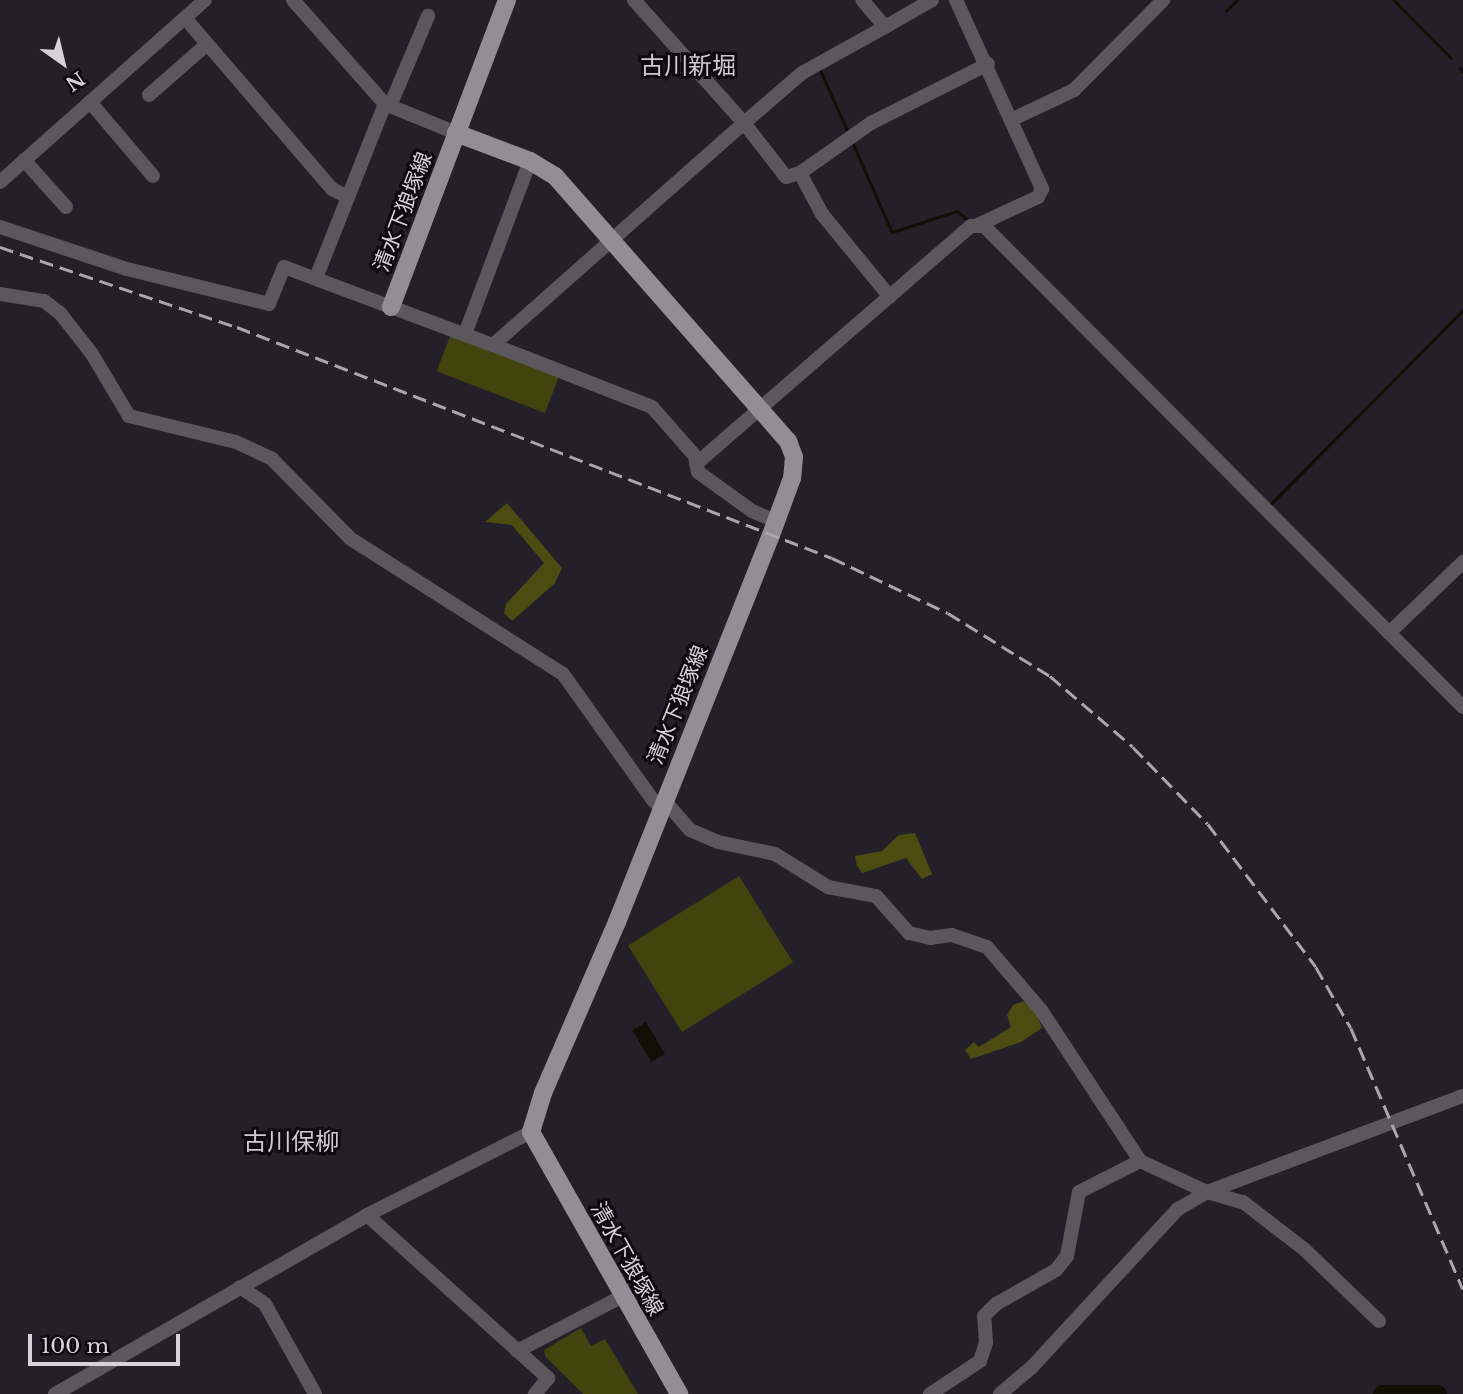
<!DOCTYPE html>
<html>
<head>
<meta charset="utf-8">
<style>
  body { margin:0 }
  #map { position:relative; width:1463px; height:1394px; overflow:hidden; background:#242029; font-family:"Libre Baskerville","Noto Sans JP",serif }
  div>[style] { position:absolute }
  .green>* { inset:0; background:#43430d; transform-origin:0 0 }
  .forest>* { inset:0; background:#4c4c10 }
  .water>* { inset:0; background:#101004; transform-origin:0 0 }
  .stream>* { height:2.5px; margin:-1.25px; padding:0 1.25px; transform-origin:1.25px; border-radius:1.25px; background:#101004 }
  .river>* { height:18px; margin:-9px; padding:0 9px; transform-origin:9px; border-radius:9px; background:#101004 }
  .minor>* { height:14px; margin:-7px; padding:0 7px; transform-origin:7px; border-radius:7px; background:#5a585d }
  .major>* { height:18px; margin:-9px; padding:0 9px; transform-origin:9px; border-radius:9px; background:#928e97 }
  .rail>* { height:2.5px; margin-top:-1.25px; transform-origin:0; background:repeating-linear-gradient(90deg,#aaa6ad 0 14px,transparent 0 21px) }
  span { translate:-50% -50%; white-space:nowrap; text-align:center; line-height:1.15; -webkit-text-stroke:6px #0d0b0f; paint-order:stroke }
  .street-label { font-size:21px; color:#d5d2d8 }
  .quarter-label { font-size:24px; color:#cec9d5 }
  .north { position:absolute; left:28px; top:28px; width:70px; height:70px; -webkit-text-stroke:5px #0d0b0f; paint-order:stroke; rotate:146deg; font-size:19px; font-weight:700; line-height:28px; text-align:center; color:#d5d2d8 }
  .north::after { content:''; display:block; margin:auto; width:24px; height:32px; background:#d5d2d8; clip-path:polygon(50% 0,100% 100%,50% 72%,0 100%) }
  .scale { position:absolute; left:28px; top:1334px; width:152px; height:32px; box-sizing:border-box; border:4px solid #d5d2d8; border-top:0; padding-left:9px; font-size:21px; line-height:24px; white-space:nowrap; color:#d5d2d8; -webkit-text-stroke:5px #0d0b0f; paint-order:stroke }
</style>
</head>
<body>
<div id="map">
  <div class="green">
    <div style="left:451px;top:334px;width:116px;height:40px;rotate:21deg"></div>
    <div style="left:739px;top:876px;width:102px;height:131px;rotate:58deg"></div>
    <div style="clip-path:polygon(581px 1328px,591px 1346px,605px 1339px,638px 1394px,583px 1394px,545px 1356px,544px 1350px)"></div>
  </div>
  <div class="forest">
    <div style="clip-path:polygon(507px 503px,562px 568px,555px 583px,512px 621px,504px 613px,506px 604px,544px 563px,512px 525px,485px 522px)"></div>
    <div style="clip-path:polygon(915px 833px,932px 874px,922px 879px,906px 858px,862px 873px,857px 866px,855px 856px,882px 851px,899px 835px)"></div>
    <div style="clip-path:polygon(1024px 1001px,1036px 1012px,1042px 1028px,1021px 1042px,971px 1059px,965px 1050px,974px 1042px,979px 1047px,1011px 1027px,1007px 1015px,1013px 1005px)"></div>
  </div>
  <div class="water">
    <div style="left:646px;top:1022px;width:37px;height:16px;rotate:59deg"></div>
  </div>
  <div class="stream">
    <div style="left:1394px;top:0;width:81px;rotate:45.5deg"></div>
    <div style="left:1226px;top:11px;width:16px;rotate:-45deg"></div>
    <div style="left:1460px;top:68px;width:4px;rotate:45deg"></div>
    <div style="left:820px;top:69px;width:71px;rotate:66deg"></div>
    <div style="left:853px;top:143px;width:97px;rotate:66.3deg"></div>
    <div style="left:892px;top:232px;width:68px;rotate:-17.9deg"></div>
    <div style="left:957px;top:211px;width:13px;rotate:39deg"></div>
    <div style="left:1271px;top:504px;width:273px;rotate:-45.3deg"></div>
  </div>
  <div class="river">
    <div style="left:1382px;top:1394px;width:56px"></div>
  </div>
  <div class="minor">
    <div style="left:293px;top:0;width:139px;rotate:48.5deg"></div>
    <div style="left:385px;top:104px;width:77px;rotate:22.2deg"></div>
    <div style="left:634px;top:0;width:165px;rotate:48.2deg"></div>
    <div style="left:744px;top:123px;width:77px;rotate:-40.8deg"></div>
    <div style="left:802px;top:73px;width:95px;rotate:-29deg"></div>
    <div style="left:885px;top:27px;width:35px;rotate:-130deg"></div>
    <div style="left:956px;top:0;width:208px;rotate:65.5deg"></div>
    <div style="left:1042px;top:189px;width:9px;rotate:117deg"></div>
    <div style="left:1038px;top:197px;width:66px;rotate:155deg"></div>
    <div style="left:185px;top:18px;width:225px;rotate:49.3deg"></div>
    <div style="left:332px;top:189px;width:18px;rotate:27deg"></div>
    <div style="left:885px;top:27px;width:54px;rotate:-29.9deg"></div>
    <div style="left:149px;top:95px;width:77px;rotate:-41.3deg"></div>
    <div style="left:90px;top:102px;width:97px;rotate:49.6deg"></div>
    <div style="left:390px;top:106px;width:98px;rotate:-67.1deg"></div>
    <div style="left:1013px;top:119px;width:68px;rotate:-25.4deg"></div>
    <div style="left:1074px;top:90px;width:127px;rotate:-45.3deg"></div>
    <div style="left:24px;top:160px;width:63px;rotate:48.2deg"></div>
    <div style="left:800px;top:173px;width:47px;rotate:61.8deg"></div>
    <div style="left:822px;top:214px;width:107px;rotate:50.7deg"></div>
    <div style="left:0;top:182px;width:274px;rotate:-41.6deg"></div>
    <div style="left:0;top:227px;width:134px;rotate:18.3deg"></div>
    <div style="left:127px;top:269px;width:146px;rotate:13.8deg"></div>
    <div style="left:269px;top:304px;width:40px;rotate:-68deg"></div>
    <div style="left:284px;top:267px;width:223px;rotate:20.5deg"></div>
    <div style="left:493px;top:345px;width:171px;rotate:21.3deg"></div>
    <div style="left:652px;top:407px;width:65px;rotate:48.7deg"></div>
    <div style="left:695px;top:456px;width:16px;rotate:79deg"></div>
    <div style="left:698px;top:472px;width:67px;rotate:35.8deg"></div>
    <div style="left:752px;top:511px;width:25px;rotate:23deg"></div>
    <div style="left:316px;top:278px;width:187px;rotate:-68.4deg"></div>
    <div style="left:0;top:294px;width:45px;rotate:9deg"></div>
    <div style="left:44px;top:301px;width:20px;rotate:37deg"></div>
    <div style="left:60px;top:313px;width:52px;rotate:52deg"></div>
    <div style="left:92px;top:354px;width:72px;rotate:59.2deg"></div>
    <div style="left:129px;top:416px;width:110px;rotate:13.7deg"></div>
    <div style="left:236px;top:442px;width:40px;rotate:25deg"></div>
    <div style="left:272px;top:459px;width:112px;rotate:45.4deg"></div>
    <div style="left:351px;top:539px;width:251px;rotate:32.5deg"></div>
    <div style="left:563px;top:674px;width:153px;rotate:54.5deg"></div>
    <div style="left:652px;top:799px;width:13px;rotate:45deg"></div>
    <div style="left:661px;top:808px;width:9px;rotate:-6deg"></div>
    <div style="left:670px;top:807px;width:30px;rotate:49deg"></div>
    <div style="left:690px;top:830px;width:30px;rotate:23deg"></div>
    <div style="left:718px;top:842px;width:58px;rotate:11.9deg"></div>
    <div style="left:775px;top:854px;width:62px;rotate:31.9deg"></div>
    <div style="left:828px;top:887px;width:49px;rotate:10.6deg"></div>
    <div style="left:876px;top:896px;width:50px;rotate:48.3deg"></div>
    <div style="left:909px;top:933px;width:22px;rotate:13deg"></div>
    <div style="left:930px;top:938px;width:22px;rotate:-8deg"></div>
    <div style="left:952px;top:935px;width:37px;rotate:19deg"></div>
    <div style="left:987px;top:947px;width:83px;rotate:49.4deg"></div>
    <div style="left:1041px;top:1010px;width:181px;rotate:56.7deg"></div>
    <div style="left:1140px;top:1161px;width:74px;rotate:24.8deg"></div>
    <div style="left:1207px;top:1192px;width:37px;rotate:16deg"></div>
    <div style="left:1243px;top:1202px;width:77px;rotate:37.6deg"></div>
    <div style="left:1304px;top:1249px;width:104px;rotate:43.8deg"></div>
    <div style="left:465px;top:334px;width:185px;rotate:-69.4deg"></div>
    <div style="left:493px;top:345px;width:335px;rotate:-41.5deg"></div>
    <div style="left:744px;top:123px;width:68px;rotate:52.1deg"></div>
    <div style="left:786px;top:177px;width:15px;rotate:-16deg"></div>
    <div style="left:800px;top:173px;width:87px;rotate:-35.2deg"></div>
    <div style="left:871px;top:123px;width:131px;rotate:-26.8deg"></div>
    <div style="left:696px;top:464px;width:364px;rotate:-40.9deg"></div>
    <div style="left:971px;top:226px;width:13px"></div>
    <div style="left:984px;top:226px;width:679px;rotate:45.12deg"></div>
    <div style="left:1389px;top:633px;width:103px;rotate:-43.8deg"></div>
    <div style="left:367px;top:1215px;width:244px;rotate:42deg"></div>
    <div style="left:548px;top:1378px;width:21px;rotate:129deg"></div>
    <div style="left:240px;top:1287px;width:30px;rotate:34deg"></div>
    <div style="left:265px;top:1304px;width:103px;rotate:60.9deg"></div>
    <div style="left:517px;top:1351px;width:117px;rotate:-27.4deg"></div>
    <div style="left:55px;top:1394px;width:360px;rotate:-29.8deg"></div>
    <div style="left:367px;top:1215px;width:184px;rotate:-26.8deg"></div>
    <div style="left:930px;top:1394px;width:60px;rotate:-33.4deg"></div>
    <div style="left:980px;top:1361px;width:20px;rotate:-72deg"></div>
    <div style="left:986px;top:1342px;width:26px;rotate:-94deg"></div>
    <div style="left:984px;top:1316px;width:17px;rotate:-45deg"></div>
    <div style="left:996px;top:1304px;width:69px;rotate:-29.5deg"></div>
    <div style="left:1056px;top:1270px;width:18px;rotate:-52deg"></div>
    <div style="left:1067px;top:1256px;width:65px;rotate:-79.4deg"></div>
    <div style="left:1079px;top:1192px;width:68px;rotate:-26.9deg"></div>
    <div style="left:1000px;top:1394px;width:42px;rotate:-40.2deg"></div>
    <div style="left:1032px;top:1367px;width:215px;rotate:-47.3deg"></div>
    <div style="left:1178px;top:1209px;width:34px;rotate:-30deg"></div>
    <div style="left:1207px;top:1192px;width:273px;rotate:-20.6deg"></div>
  </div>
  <div class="major">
    <div style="left:456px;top:133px;width:79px;rotate:20.7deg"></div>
    <div style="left:530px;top:161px;width:29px;rotate:31deg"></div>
    <div style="left:555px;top:176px;width:353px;rotate:48.7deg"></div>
    <div style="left:788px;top:441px;width:17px;rotate:69deg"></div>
    <div style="left:794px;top:457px;width:21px;rotate:95deg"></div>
    <div style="left:792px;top:478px;width:61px;rotate:110.2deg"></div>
    <div style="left:771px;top:535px;width:417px;rotate:111.7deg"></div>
    <div style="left:617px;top:922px;width:186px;rotate:113.4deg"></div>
    <div style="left:543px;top:1093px;width:41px;rotate:107.1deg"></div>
    <div style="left:531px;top:1132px;width:301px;rotate:60.5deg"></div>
    <div style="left:391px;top:307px;width:328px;rotate:-69.3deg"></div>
  </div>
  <div class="rail">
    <div style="left:0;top:247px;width:250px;rotate:18.7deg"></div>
    <div style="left:237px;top:327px;width:638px;rotate:21.22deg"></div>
    <div style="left:832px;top:558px;width:128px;rotate:25.4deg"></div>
    <div style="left:948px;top:613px;width:120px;rotate:31.7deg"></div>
    <div style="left:1050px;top:676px;width:109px;rotate:40.5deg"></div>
    <div style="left:1133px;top:747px;width:107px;rotate:45.8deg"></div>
    <div style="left:1208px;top:824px;width:179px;rotate:52.9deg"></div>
    <div style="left:1316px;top:967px;width:70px;rotate:60.2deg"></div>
    <div style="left:1351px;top:1028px;width:284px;rotate:66.8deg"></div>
  </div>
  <div class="street-label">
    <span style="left:403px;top:212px;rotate:-69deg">清水下狼塚線</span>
    <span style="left:678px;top:705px;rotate:-68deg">清水下狼塚線</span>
    <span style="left:627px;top:1259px;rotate:61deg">清水下狼塚線</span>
  </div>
  <div class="quarter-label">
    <span style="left:688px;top:66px">古川新堀</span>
    <span style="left:291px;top:1142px">古川保柳</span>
  </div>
  <div class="north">N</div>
  <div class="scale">100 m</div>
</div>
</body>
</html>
